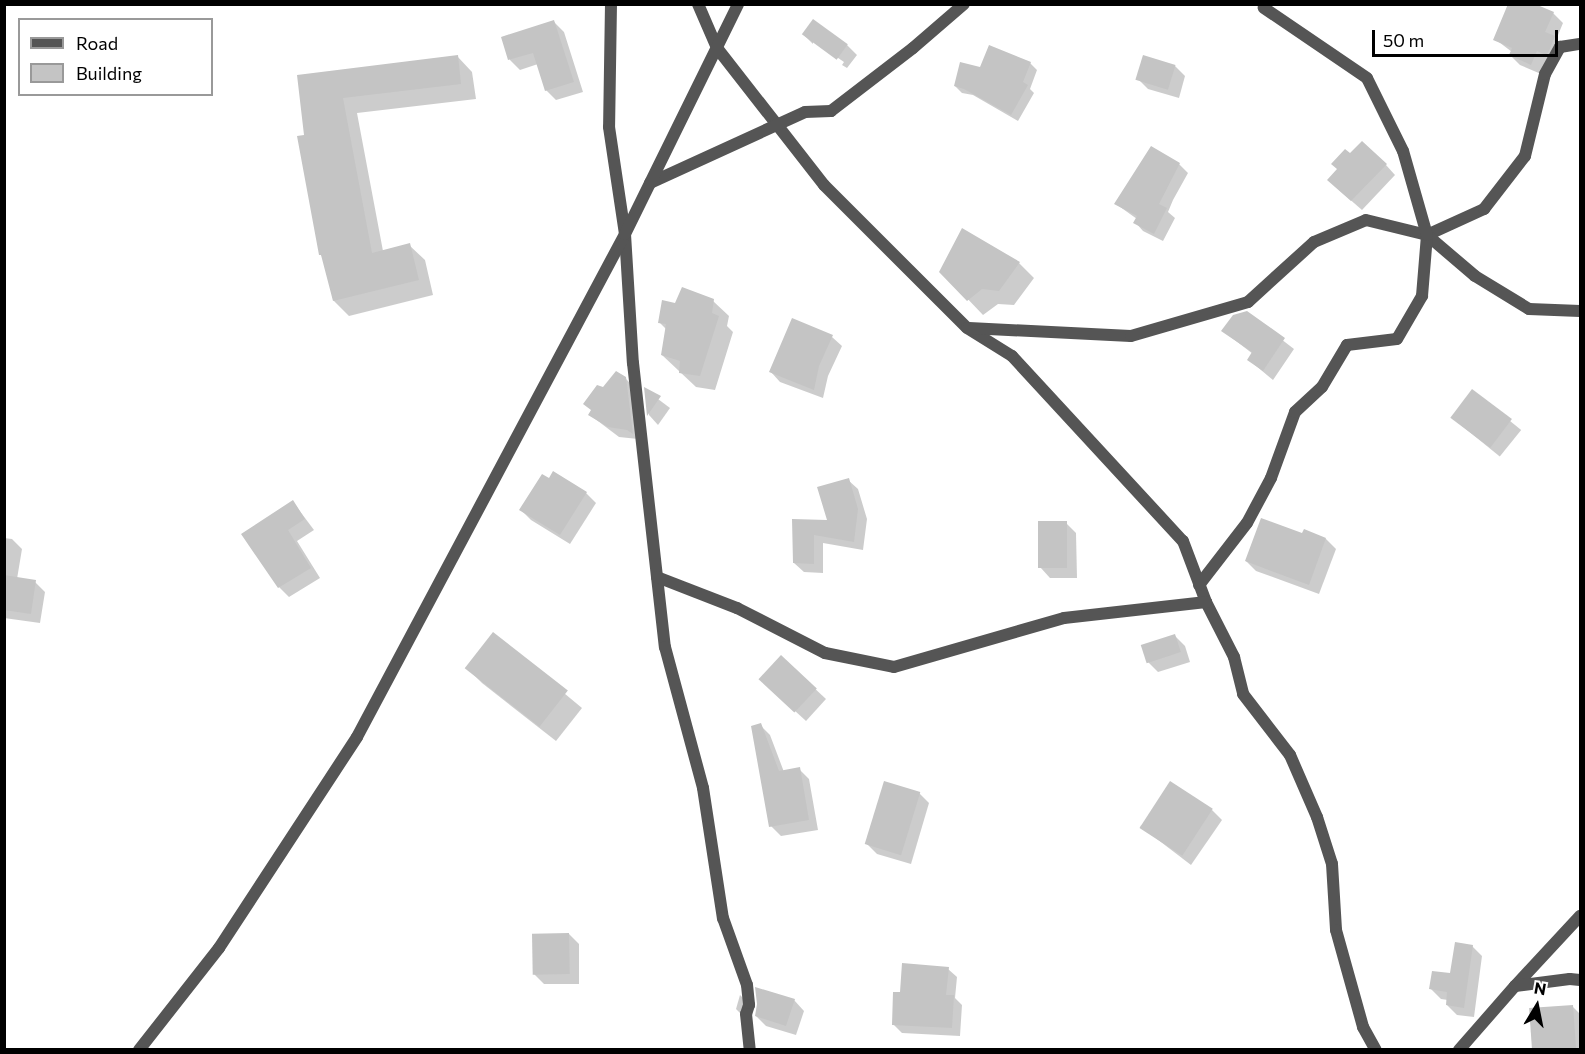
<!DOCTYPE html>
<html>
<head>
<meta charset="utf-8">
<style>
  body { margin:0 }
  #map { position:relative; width:1585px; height:1054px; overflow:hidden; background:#fff; font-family:Commissioner,sans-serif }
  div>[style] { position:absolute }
  .shadow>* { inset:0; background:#0003; transform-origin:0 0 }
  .building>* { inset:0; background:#c4c4c4; transform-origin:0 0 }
  .street>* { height:12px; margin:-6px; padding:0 6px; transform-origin:6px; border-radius:6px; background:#555 }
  span { translate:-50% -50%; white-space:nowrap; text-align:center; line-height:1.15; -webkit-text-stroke:6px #fff; paint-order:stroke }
  .frame { position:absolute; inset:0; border:6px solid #000; pointer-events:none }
  .legend { position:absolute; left:18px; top:18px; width:195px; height:78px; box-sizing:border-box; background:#fff; border:2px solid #999; margin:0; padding:8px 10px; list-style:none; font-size:18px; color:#000 }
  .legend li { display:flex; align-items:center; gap:12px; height:30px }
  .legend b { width:30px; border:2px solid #999 }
  .north { position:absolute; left:1507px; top:976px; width:60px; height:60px; -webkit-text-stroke:4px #fff; paint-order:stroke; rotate:10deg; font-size:16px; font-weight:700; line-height:24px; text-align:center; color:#000 }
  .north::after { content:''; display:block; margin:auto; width:21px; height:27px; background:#000; clip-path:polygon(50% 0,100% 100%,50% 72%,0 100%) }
  .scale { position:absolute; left:1372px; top:30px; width:186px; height:27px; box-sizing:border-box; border:3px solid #000; border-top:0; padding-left:8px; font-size:18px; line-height:21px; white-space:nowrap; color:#000; -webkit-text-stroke:4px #fff; paint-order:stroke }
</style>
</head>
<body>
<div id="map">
  <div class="shadow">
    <div style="clip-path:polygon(1553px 13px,1563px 23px,1556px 40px,1564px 48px,1541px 74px,1520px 65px,1510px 55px,1512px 52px,1495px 39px)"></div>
    <div style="clip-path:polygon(554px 22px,564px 32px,583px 92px,556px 100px,546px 90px,538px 64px,520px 70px,510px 60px,503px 38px)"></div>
    <div style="clip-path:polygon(804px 35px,847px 45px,857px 55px,847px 68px,842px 65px,844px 62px,813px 41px,813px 44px)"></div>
    <div style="clip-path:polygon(457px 56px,472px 72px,476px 99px,357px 113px,383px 251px,409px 245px,425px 260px,433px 295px,349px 316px,334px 301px,324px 258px,320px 254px,299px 76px)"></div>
    <div style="clip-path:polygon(1030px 63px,1037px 70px,1030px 89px,1034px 93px,1018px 121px,973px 95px,962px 93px,955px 86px,981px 68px)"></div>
    <div style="clip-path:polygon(1175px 66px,1185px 76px,1179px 98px,1148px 89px,1138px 79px)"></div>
    <div style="clip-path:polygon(1350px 156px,1386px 165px,1395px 175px,1362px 210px,1339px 190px)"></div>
    <div style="clip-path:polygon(1179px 164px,1188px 173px,1173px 200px,1168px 212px,1175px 218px,1163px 241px,1143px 231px,1135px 222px,1137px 219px,1116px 204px)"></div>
    <div style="clip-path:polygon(1019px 263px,1034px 278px,1014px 305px,998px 304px,983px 315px,941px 271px)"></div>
    <div style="clip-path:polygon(713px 301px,729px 316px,727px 326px,733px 332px,715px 390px,696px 387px,662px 355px,667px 330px,659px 322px,676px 305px)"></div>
    <div style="clip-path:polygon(1247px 313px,1294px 349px,1273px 380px,1249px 360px,1253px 354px,1223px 331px)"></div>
    <div style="clip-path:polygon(832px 337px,842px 346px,828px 376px,823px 398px,780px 382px,771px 372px)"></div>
    <div style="clip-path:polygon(625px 378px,636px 389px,638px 439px,619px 437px,590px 415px,604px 388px)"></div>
    <div style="clip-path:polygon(646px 390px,670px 408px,658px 425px,649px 415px)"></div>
    <div style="left:1473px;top:391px;width:62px;height:34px;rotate:39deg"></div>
    <div style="clip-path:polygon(549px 480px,586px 493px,596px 503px,570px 544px,531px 520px,521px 510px)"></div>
    <div style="clip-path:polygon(848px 480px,858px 489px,867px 519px,863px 550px,823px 543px,823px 573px,804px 572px,794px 563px,794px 521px,829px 522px)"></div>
    <div style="clip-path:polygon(293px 502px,314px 530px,297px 541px,320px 578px,289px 597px,279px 587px,243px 534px)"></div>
    <div style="clip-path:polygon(1066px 523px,1076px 533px,1077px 578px,1050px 578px,1040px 567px)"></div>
    <div style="clip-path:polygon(1303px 535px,1326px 539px,1336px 549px,1319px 594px,1256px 571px,1246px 561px)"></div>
    <div style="clip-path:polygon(4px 538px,12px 539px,22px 549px,17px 579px,35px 582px,45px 592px,40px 623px,4px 618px)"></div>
    <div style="clip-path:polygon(493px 634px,582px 708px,556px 741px,482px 683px,467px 668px)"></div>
    <div style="clip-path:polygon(1175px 636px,1185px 646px,1190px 662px,1158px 672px,1148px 662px)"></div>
    <div style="clip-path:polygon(781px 657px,826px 699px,806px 721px,771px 689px)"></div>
    <div style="clip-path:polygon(760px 725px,770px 735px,784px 772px,799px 769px,809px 779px,818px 830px,781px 836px,771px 826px)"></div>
    <div style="clip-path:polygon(919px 793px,929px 803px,911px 864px,877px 854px,867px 844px)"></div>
    <div style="clip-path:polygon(1212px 810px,1222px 820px,1191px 865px,1140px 826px)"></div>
    <div style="clip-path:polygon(569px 934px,579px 944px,579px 984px,544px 984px,534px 974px)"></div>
    <div style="clip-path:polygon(1472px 946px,1482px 956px,1474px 1017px,1457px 1015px,1447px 1005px,1448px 1000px,1441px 999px,1431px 989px,1451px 975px)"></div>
    <div style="clip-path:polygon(948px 969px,957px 977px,955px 998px,962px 1005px,960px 1036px,902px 1033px,893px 1024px,901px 994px)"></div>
    <div style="clip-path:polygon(740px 995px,749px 1004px,746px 1019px,736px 1009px)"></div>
    <div style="clip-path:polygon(794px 1000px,804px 1011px,796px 1035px,766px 1026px,756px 1016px)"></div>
    <div style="clip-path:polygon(1573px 1007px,1580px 1014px,1580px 1050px,1533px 1050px)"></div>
  </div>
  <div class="building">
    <div style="clip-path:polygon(1508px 4px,1535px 4px,1554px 12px,1545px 32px,1555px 36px,1549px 51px,1546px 55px,1537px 51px,1531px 65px,1509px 55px,1512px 48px,1493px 40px)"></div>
    <div style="left:813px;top:19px;width:43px;height:19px;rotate:36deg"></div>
    <div style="clip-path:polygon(554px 20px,574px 82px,545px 91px,533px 53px,508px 60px,501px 37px)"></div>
    <div style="clip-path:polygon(989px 45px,1031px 62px,1023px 82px,1028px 85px,1011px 115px,964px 89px,954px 86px,960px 62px,980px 67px)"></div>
    <div style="clip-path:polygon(458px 55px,461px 84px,343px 98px,372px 253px,410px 243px,419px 280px,333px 301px,321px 255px,319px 255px,297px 136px,304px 135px,297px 75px)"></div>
    <div style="left:1143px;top:55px;width:34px;height:26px;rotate:17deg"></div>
    <div style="clip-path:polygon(1362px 141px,1387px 164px,1351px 201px,1327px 180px,1337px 169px,1331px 164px,1345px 149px,1350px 153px)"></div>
    <div style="clip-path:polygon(1151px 146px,1180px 163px,1159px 204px,1167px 208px,1154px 234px,1133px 223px,1137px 216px,1114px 204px)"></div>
    <div style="clip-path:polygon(962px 228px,1020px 262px,999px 291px,982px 289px,967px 301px,939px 272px)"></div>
    <div style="clip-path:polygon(682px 287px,714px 299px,712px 313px,719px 316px,700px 376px,679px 373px,680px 361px,661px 355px,666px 324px,658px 323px,662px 300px,675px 303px)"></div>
    <div style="clip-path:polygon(1247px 311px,1285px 338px,1263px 371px,1247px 360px,1252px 352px,1221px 331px,1233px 315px)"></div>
    <div style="clip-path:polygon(792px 318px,833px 335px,819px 366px,814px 390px,769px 372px)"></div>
    <div style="clip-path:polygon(616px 371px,626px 377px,633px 434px,627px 430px,608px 427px,588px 415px,591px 410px,583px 404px,597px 385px,603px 387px)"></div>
    <div style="clip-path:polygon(644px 387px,661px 396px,647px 416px)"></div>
    <div style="left:1472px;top:389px;width:50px;height:36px;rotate:37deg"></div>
    <div style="clip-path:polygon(553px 471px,587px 492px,560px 535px,519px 510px,542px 474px,549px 478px)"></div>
    <div style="clip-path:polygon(849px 478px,858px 509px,854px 542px,814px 535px,814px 564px,793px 563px,792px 519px,827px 520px,817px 487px)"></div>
    <div style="clip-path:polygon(293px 500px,305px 519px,288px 530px,311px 568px,278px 588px,241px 534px)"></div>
    <div style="clip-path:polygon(1261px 518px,1302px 533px,1304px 529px,1326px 538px,1309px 585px,1245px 561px)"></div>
    <div style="left:1067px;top:521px;width:47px;height:29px;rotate:90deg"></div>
    <div style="clip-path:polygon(4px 575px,36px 580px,31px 614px,4px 610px)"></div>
    <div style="left:493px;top:632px;width:95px;height:46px;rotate:38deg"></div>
    <div style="left:1175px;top:634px;width:19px;height:36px;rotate:72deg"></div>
    <div style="left:781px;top:655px;width:49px;height:33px;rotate:43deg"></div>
    <div style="clip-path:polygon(761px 723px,779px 771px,800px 767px,809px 820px,769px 827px,751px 726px)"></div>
    <div style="left:884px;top:781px;width:38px;height:66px;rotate:17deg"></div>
    <div style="left:1170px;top:781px;width:51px;height:56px;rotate:33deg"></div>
    <div style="left:569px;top:933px;width:41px;height:37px;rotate:89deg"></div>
    <div style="clip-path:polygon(1455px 942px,1473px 945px,1464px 1008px,1446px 1005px,1447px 992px,1429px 989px,1432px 971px,1450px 973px)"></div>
    <div style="clip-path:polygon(902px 963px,949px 967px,946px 995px,954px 995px,952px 1028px,892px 1025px,893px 992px,900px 992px)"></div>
    <div style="clip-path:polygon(755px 987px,795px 999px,786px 1026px,755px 1016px,757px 1004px)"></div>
    <div style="left:1573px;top:1005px;width:45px;height:44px;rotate:86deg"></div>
  </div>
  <div class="street">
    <div style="left:611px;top:4px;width:123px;rotate:90.9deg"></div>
    <div style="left:609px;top:127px;width:108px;rotate:81.5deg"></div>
    <div style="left:625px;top:234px;width:129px;rotate:86.5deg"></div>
    <div style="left:633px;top:363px;width:286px;rotate:83.6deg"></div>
    <div style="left:665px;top:647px;width:146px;rotate:74.9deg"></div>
    <div style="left:703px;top:788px;width:132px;rotate:81.3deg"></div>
    <div style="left:723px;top:918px;width:71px;rotate:70.3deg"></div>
    <div style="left:747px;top:985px;width:20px;rotate:84deg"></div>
    <div style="left:749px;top:1005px;width:9px;rotate:108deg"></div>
    <div style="left:746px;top:1014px;width:36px;rotate:84deg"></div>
    <div style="left:698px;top:4px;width:48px;rotate:66.6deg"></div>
    <div style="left:717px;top:48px;width:174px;rotate:52deg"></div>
    <div style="left:824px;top:185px;width:202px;rotate:45deg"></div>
    <div style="left:967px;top:328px;width:53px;rotate:31.9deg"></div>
    <div style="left:1012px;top:356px;width:252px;rotate:47.3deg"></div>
    <div style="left:1183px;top:541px;width:65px;rotate:69.3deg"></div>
    <div style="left:1206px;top:602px;width:62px;rotate:63deg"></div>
    <div style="left:1234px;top:657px;width:38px;rotate:76deg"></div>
    <div style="left:1243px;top:694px;width:77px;rotate:52.4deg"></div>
    <div style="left:1290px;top:755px;width:68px;rotate:66.5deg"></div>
    <div style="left:1317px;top:817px;width:49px;rotate:72.3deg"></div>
    <div style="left:1332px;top:864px;width:66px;rotate:86.5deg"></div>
    <div style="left:1336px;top:930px;width:101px;rotate:74.4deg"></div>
    <div style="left:1363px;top:1027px;width:26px;rotate:61deg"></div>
    <div style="left:650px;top:183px;width:170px;rotate:-24.6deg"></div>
    <div style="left:805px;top:112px;width:26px;rotate:-2deg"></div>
    <div style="left:831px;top:111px;width:103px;rotate:-37.5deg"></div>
    <div style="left:913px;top:48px;width:67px;rotate:-40.8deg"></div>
    <div style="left:1427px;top:235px;width:63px;rotate:-24.5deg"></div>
    <div style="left:1484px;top:209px;width:67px;rotate:-52.3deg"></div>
    <div style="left:1525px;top:156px;width:84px;rotate:-76.3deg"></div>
    <div style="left:1545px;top:74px;width:31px;rotate:-61deg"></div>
    <div style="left:1560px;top:47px;width:20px;rotate:-9deg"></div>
    <div style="left:969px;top:328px;width:162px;rotate:2.8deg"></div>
    <div style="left:1131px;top:336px;width:122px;rotate:-16.2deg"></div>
    <div style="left:1248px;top:302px;width:89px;rotate:-42.3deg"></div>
    <div style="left:1314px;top:242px;width:56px;rotate:-22.9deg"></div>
    <div style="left:1366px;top:220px;width:63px;rotate:13.8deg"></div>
    <div style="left:1427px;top:235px;width:63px;rotate:40.5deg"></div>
    <div style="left:1475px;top:276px;width:63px;rotate:31.4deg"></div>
    <div style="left:1529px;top:309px;width:51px;rotate:2.2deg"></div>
    <div style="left:657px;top:577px;width:86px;rotate:21.2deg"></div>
    <div style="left:737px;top:608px;width:99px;rotate:27.1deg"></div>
    <div style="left:825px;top:653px;width:70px;rotate:11.5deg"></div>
    <div style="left:894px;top:667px;width:177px;rotate:-16.1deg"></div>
    <div style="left:1064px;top:618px;width:143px;rotate:-6.4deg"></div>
    <div style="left:1199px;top:585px;width:78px;rotate:-52.3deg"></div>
    <div style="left:1247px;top:523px;width:51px;rotate:-61.9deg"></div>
    <div style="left:1271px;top:478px;width:70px;rotate:-70deg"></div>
    <div style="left:1295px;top:412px;width:37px;rotate:-43deg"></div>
    <div style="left:1322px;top:387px;width:49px;rotate:-59.2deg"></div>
    <div style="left:1347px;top:345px;width:50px;rotate:-6.8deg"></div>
    <div style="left:1397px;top:339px;width:50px;rotate:-59.8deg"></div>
    <div style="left:1422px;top:296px;width:61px;rotate:-85.3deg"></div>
    <div style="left:1427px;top:235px;width:87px;rotate:-105.9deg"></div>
    <div style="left:1403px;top:151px;width:81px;rotate:-116.3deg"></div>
    <div style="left:1367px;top:78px;width:125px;rotate:-145.8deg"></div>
    <div style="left:1515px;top:986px;width:96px;rotate:-47.1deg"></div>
    <div style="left:139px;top:1050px;width:130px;rotate:-51.9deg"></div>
    <div style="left:219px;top:948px;width:252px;rotate:-56.8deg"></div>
    <div style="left:357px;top:737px;width:570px;rotate:-61.95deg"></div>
    <div style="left:625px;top:234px;width:256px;rotate:-63.8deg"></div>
    <div style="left:1459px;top:1050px;width:85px;rotate:-48.8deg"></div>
    <div style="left:1515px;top:986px;width:55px;rotate:-7.3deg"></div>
    <div style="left:1570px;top:979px;width:10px;rotate:6deg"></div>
  </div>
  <div class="frame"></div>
  <ul class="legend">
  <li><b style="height:8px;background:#555"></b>Road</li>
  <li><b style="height:16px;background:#c4c4c4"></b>Building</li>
  </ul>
  <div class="north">N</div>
  <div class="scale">50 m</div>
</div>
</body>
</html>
